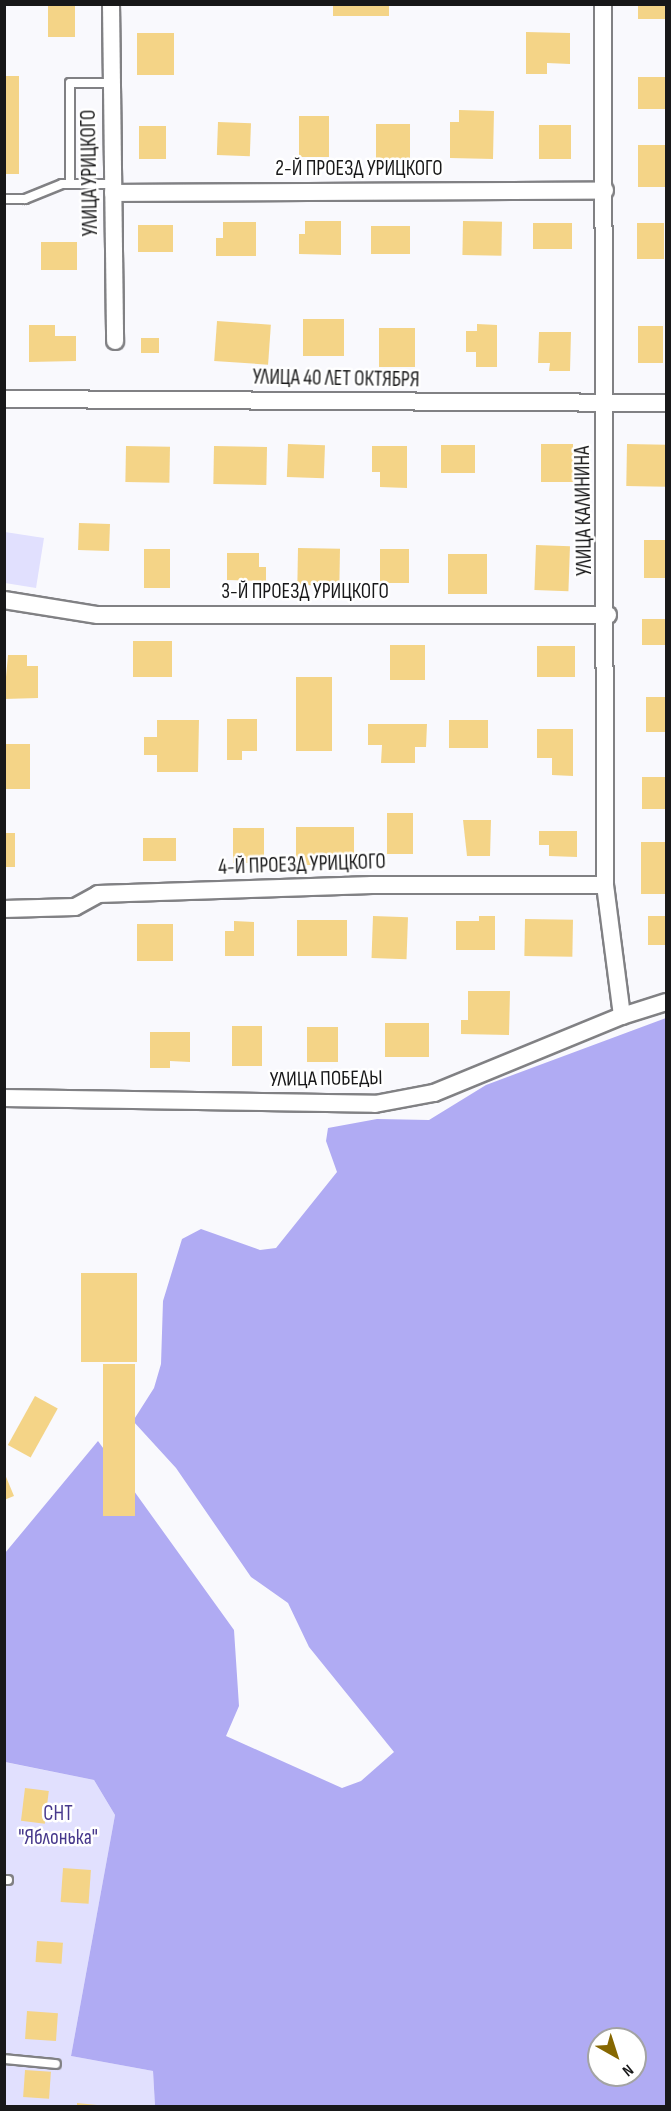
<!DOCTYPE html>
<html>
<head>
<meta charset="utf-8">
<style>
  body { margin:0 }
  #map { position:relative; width:671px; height:2111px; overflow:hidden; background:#f9f9fd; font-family:"Sofia Sans Condensed",sans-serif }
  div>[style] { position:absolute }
  .green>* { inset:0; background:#e1e0fe }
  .forest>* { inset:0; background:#b0abf3 }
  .building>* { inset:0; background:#f4d487; transform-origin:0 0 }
  .roads { filter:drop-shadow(2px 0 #818184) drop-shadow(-2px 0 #818184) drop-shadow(0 2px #818184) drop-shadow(0 -2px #818184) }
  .lane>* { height:8px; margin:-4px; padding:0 4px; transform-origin:4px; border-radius:4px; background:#fff }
  .street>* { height:16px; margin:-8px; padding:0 8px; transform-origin:8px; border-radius:8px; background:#fff }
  span { translate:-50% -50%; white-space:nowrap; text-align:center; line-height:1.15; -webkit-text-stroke:5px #fff; paint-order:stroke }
  .street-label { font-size:21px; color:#181819 }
  .park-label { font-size:21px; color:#47398c }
  .frame { position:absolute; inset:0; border:6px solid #181819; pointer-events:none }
  .north { position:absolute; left:587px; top:2027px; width:60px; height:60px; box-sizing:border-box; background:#fff; border:2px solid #a3a3a3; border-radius:50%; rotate:141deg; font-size:16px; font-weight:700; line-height:24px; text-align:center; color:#181819 }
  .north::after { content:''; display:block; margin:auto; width:21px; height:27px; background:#866701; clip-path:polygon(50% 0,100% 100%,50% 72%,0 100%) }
</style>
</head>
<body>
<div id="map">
  <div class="green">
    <div style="clip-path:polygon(5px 532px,44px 538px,36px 588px,5px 583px)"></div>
    <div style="clip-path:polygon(4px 1762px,94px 1780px,115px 1815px,71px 2056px,153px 2071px,155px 2106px,5px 2106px)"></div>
  </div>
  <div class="forest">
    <div style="clip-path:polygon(evenodd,666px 1018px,666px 2106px,155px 2106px,153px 2071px,71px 2056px,115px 1815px,94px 1780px,5px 1762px,5px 1553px,98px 1441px,234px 1630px,239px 1706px,226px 1736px,342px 1788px,361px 1781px,394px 1752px,309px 1647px,288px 1603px,251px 1577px,176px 1468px,133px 1421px,154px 1388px,161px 1364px,163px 1301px,182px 1239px,201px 1229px,260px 1250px,276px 1248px,337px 1172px,326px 1141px,328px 1128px,377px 1119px,429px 1120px,486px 1085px,666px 1018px,599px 2039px,635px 2039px,635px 2075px,599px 2075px,599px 2039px)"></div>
  </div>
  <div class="building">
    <div style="left:48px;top:4px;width:27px;height:33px"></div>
    <div style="left:333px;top:4px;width:56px;height:12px"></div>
    <div style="left:638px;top:4px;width:28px;height:15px"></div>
    <div style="clip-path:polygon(526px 32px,570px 33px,570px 64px,547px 63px,547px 74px,526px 74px)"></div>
    <div style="left:137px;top:33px;width:37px;height:42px"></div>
    <div style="left:4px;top:76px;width:15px;height:98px"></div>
    <div style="left:638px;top:77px;width:28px;height:32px"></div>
    <div style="clip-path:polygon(459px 110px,494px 111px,493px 159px,450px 158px,450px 122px,459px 122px)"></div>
    <div style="left:299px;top:116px;width:30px;height:41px"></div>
    <div style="left:218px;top:122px;width:33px;height:33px;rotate:2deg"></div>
    <div style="left:376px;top:124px;width:34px;height:41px"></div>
    <div style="left:539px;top:125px;width:32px;height:34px"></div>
    <div style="left:139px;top:126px;width:27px;height:33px"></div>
    <div style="left:638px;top:145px;width:28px;height:42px"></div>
    <div style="clip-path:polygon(305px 221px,341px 221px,341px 255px,299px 254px,299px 234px,305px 234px)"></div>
    <div style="left:463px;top:221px;width:39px;height:34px;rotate:1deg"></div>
    <div style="clip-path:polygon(223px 222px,256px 222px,256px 256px,216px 256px,216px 238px,223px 238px)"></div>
    <div style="left:533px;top:223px;width:39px;height:26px"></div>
    <div style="left:637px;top:223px;width:27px;height:36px"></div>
    <div style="left:138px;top:225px;width:35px;height:27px"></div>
    <div style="left:371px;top:226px;width:39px;height:28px"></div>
    <div style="left:41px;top:242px;width:36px;height:28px"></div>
    <div style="left:303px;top:319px;width:41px;height:37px"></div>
    <div style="left:217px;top:321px;width:54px;height:40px;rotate:4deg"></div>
    <div style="clip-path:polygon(477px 324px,497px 325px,497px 367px,476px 367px,476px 352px,466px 352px,466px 331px,477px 331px)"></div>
    <div style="clip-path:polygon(29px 325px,55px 325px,55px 336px,76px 336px,76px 361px,29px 362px)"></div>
    <div style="left:638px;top:326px;width:25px;height:37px"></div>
    <div style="left:379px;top:328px;width:36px;height:39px"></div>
    <div style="clip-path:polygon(539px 332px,571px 332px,570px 371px,549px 371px,550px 363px,538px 363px)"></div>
    <div style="left:141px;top:338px;width:18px;height:15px"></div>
    <div style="left:288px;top:444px;width:37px;height:33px;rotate:2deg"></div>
    <div style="left:541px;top:444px;width:32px;height:38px"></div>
    <div style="left:627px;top:444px;width:39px;height:42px;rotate:1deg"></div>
    <div style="left:441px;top:445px;width:34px;height:28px"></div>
    <div style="left:126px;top:446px;width:44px;height:36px;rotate:1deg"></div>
    <div style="left:214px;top:446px;width:53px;height:38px;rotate:1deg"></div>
    <div style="clip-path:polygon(372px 446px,407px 446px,407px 488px,380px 487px,380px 472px,372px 472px)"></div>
    <div style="left:79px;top:523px;width:31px;height:27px;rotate:2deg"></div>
    <div style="left:644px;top:540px;width:22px;height:38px"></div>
    <div style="left:536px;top:545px;width:34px;height:45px;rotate:2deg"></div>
    <div style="left:298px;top:548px;width:42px;height:37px;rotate:1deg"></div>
    <div style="left:144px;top:549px;width:26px;height:39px"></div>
    <div style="left:380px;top:549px;width:29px;height:34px"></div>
    <div style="clip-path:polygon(227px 553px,259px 553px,259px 567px,266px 567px,266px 581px,227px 580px)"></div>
    <div style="left:448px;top:554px;width:39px;height:40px"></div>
    <div style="left:642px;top:619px;width:24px;height:26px"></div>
    <div style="left:133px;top:641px;width:39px;height:36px"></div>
    <div style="left:390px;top:645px;width:35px;height:35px"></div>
    <div style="left:537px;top:646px;width:38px;height:31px"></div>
    <div style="clip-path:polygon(8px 655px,27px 655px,27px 666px,38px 666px,38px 698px,4px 699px)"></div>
    <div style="left:296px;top:677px;width:36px;height:74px"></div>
    <div style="left:646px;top:697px;width:20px;height:35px"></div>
    <div style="clip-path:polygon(227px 719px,257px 719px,257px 751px,242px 751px,242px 760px,227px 760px)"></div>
    <div style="clip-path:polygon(157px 720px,199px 720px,198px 772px,157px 772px,157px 755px,144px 755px,144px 737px,157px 737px)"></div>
    <div style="left:449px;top:720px;width:39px;height:28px"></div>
    <div style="clip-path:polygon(368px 724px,427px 724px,426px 747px,415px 747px,415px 763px,381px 763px,382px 745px,368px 745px)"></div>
    <div style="clip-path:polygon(537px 729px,573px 729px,573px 776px,552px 775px,552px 758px,537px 758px)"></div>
    <div style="left:5px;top:744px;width:25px;height:45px"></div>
    <div style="left:642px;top:777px;width:24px;height:32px"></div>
    <div style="left:387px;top:813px;width:26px;height:41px"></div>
    <div style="clip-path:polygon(463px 820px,491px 820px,490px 856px,467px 856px)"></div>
    <div style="left:296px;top:827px;width:58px;height:38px"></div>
    <div style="left:233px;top:828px;width:31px;height:35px"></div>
    <div style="clip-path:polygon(539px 831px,577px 831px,577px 857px,549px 856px,549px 845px,539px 845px)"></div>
    <div style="left:4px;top:833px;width:11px;height:34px"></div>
    <div style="left:143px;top:838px;width:33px;height:23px"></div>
    <div style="left:641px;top:842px;width:25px;height:52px"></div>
    <div style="left:373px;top:916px;width:35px;height:42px;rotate:2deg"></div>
    <div style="clip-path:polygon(479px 916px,495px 916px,495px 950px,456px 950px,456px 921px,479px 921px)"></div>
    <div style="left:648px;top:916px;width:18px;height:29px"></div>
    <div style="left:525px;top:919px;width:48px;height:37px;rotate:1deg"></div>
    <div style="left:297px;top:920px;width:50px;height:36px"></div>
    <div style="clip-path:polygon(234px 921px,254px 922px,254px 956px,225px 956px,225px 931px,234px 931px)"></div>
    <div style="left:137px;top:924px;width:36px;height:37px"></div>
    <div style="clip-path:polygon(468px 991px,510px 991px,509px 1035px,461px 1034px,461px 1020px,468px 1020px)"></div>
    <div style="left:385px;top:1023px;width:44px;height:34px"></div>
    <div style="left:232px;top:1026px;width:30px;height:40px"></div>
    <div style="left:307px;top:1027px;width:31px;height:35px"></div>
    <div style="clip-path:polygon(150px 1032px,190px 1032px,190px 1062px,170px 1061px,170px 1068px,150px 1068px)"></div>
    <div style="left:137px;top:1273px;width:89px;height:56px;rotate:90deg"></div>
    <div style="left:103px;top:1364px;width:32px;height:152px"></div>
    <div style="left:35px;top:1396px;width:26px;height:56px;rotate:29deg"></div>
    <div style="clip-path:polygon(4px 1472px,14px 1496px,4px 1500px)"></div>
    <div style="left:25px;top:1788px;width:24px;height:33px;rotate:7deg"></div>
    <div style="left:63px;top:1868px;width:28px;height:34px;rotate:4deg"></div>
    <div style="left:37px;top:1941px;width:26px;height:21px;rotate:4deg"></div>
    <div style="left:27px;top:2011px;width:31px;height:28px;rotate:4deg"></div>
    <div style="left:25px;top:2070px;width:26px;height:27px;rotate:4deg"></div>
    <div style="clip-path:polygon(77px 2103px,97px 2105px,97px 2106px,77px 2106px)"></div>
  </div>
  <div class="roads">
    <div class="lane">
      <div style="left:70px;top:184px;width:101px;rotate:-90deg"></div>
      <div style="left:70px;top:83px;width:42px"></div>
      <div style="left:4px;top:199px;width:21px"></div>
      <div style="left:25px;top:199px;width:40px;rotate:-22deg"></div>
      <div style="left:62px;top:184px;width:51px"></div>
      <div style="left:4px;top:1880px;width:4px"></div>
      <div style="left:4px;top:2059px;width:52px;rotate:5.5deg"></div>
    </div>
    <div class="street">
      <div style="left:111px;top:4px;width:337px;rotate:89.3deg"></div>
      <div style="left:603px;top:4px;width:881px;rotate:89.87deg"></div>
      <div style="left:605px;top:885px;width:132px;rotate:82.6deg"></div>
      <div style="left:113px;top:193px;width:492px;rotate:-0.3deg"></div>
      <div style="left:4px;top:399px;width:662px;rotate:0.35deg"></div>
      <div style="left:4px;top:600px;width:95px;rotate:9.1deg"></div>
      <div style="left:98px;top:615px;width:510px"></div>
      <div style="left:4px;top:909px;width:71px;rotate:-1.6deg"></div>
      <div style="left:75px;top:907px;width:26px;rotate:-29deg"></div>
      <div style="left:98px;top:894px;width:274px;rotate:-1.9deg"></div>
      <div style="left:372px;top:885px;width:233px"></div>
      <div style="left:4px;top:1098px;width:371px;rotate:0.9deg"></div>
      <div style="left:375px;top:1104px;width:60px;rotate:-10.6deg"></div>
      <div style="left:434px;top:1093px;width:203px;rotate:-22.3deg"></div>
      <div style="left:622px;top:1016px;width:46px;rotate:-17.7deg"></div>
    </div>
  </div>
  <div class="street-label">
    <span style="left:359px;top:169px">2-Й ПРОЕЗД УРИЦКОГО</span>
    <span style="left:90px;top:173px;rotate:-91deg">УЛИЦА УРИЦКОГО</span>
    <span style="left:336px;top:379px;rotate:1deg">УЛИЦА 40 ЛЕТ ОКТЯБРЯ</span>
    <span style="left:584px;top:511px;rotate:-91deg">УЛИЦА КАЛИНИНА</span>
    <span style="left:305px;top:592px">3-Й ПРОЕЗД УРИЦКОГО</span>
    <span style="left:302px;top:865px;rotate:-2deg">4-Й ПРОЕЗД УРИЦКОГО</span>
    <span style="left:326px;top:1079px;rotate:-1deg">УЛИЦА ПОБЕДЫ</span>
  </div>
  <div class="park-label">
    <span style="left:58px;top:1826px">СНТ<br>"Яблонька"</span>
  </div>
  <div class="frame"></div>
  <div class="north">N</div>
</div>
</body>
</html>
